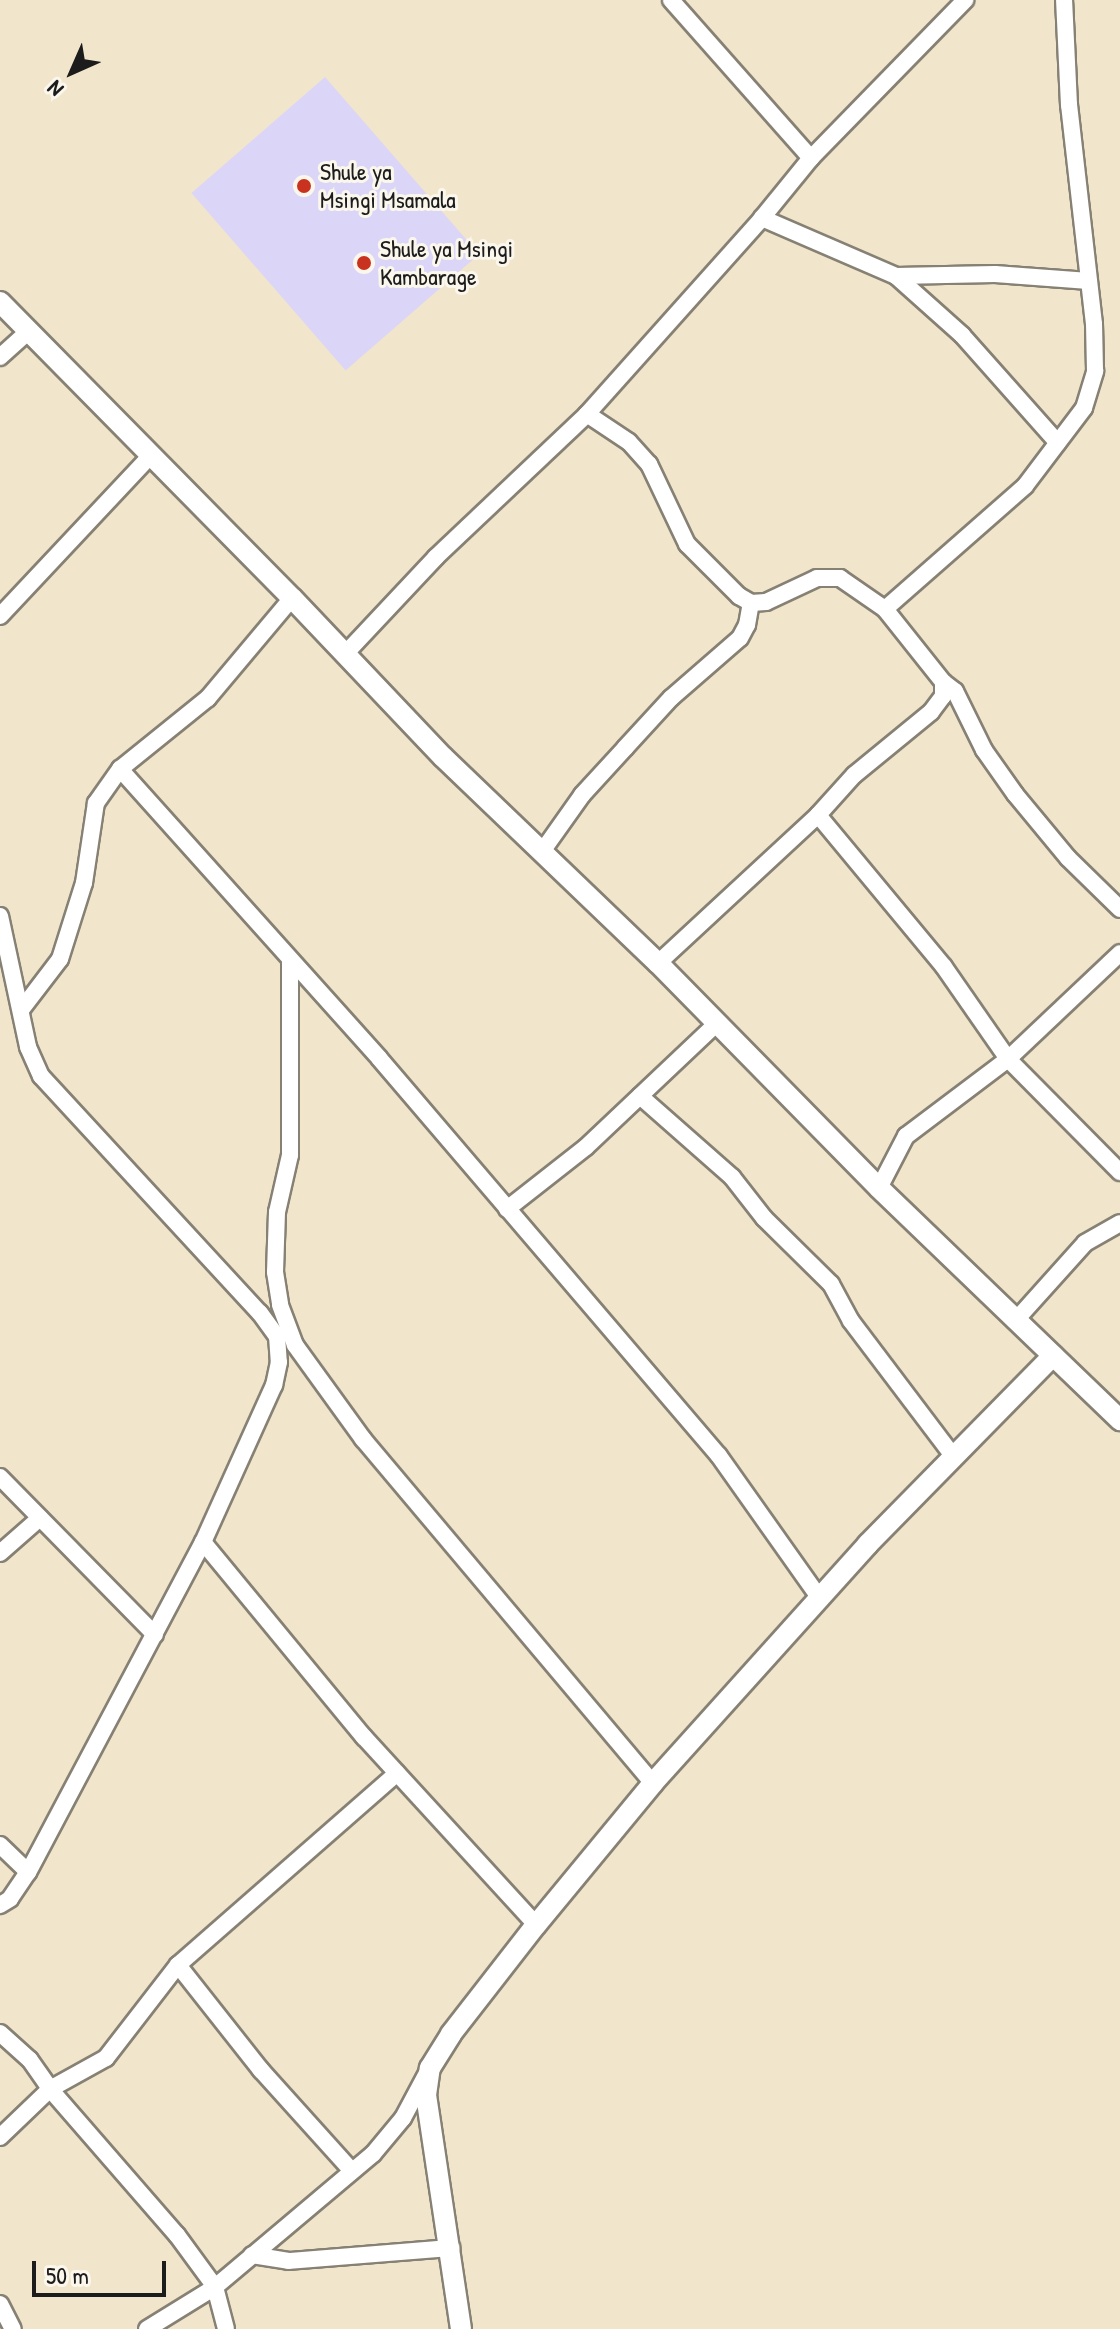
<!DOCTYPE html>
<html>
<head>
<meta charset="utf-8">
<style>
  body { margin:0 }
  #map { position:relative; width:1120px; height:2329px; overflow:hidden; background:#f1e6cb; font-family:"Patrick Hand",sans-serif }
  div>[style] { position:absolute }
  .built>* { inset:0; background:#dbd6f7; transform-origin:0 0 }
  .roads { filter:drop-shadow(2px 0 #868174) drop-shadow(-2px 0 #868174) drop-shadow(0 2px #868174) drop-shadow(0 -2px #868174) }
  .minor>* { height:16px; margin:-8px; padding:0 8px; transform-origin:8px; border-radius:8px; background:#fff }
  .tertiary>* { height:20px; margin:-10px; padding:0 10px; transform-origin:10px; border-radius:10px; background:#fff }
  .dots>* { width:22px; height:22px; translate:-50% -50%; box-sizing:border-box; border:4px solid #fbf7ec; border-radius:50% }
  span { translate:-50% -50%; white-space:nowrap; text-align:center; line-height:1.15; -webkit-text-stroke:6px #fbf7ec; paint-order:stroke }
  .poi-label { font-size:24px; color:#1c1c1c }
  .left { translate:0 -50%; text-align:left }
  .north { position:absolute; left:32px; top:32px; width:80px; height:80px; -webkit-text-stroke:6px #fbf7ec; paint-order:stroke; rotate:225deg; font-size:22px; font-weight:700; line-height:32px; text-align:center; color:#1c1c1c }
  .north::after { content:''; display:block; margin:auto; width:28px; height:36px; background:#1c1c1c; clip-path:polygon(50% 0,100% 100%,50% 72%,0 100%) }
  .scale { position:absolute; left:32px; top:2261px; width:134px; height:36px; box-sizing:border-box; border:4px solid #1c1c1c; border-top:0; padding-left:10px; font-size:24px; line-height:28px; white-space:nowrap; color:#1c1c1c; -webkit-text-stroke:6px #fbf7ec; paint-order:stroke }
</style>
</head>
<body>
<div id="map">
  <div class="built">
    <div style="left:325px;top:77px;width:235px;height:177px;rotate:49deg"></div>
  </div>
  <div class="roads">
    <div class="minor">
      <div style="left:671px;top:0;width:211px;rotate:48.5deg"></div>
      <div style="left:762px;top:218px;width:146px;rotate:23.4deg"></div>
      <div style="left:896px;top:276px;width:89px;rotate:41.8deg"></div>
      <div style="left:962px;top:335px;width:144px;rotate:48.4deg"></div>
      <div style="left:896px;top:276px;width:99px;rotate:-1.2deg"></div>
      <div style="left:995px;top:274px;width:94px;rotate:4.3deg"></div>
      <div style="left:0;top:357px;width:39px;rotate:-42deg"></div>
      <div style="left:587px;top:414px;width:50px;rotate:33.7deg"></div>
      <div style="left:629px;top:442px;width:30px;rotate:48deg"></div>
      <div style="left:649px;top:464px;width:89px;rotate:64.6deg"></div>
      <div style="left:687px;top:544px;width:74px;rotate:45deg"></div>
      <div style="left:739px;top:596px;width:14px;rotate:30deg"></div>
      <div style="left:751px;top:603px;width:15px;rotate:-4deg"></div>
      <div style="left:766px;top:602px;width:56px;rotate:-25.2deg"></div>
      <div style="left:817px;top:578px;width:23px"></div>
      <div style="left:840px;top:578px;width:55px;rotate:34.6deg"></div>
      <div style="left:885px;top:609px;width:93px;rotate:51.5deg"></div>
      <div style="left:943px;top:682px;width:14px;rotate:90deg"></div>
      <div style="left:943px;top:696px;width:20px;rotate:127deg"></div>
      <div style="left:931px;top:712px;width:99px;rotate:140.7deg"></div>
      <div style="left:854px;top:775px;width:54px;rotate:132deg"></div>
      <div style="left:818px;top:815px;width:218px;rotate:137.2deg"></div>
      <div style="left:292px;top:598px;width:131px;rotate:130deg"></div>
      <div style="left:208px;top:698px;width:113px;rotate:141.1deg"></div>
      <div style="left:120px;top:769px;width:388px;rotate:48.1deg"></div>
      <div style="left:379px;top:1058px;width:523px;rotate:49.49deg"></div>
      <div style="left:719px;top:1456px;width:173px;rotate:54.7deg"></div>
      <div style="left:885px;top:609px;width:186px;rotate:-41.3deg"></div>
      <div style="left:1025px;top:486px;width:98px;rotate:-52.9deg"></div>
      <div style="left:1084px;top:408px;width:39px;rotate:-73deg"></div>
      <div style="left:1095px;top:371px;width:47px;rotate:-91.2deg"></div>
      <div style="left:1094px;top:324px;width:220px;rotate:-96.5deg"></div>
      <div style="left:1069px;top:105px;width:105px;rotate:-92.7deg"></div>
      <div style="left:0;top:616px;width:221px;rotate:-46.8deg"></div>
      <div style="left:346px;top:653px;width:132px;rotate:-46.8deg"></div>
      <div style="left:436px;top:557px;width:208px;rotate:-43.4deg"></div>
      <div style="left:587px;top:414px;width:263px;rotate:-48.2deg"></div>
      <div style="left:762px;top:218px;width:77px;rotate:-50.8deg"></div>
      <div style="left:811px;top:158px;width:221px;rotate:-45.7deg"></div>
      <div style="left:943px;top:682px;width:15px;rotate:37deg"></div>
      <div style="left:955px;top:691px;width:66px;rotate:63.8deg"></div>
      <div style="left:984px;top:750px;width:54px;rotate:54.8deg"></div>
      <div style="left:1015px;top:794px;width:83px;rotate:50.4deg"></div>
      <div style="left:1068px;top:858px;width:73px;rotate:44.4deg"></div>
      <div style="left:818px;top:815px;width:197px;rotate:50.3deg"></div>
      <div style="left:944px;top:967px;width:112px;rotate:55.2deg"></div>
      <div style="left:1008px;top:1059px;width:159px;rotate:45.3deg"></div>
      <div style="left:541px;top:853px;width:71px;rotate:-54.7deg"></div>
      <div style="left:582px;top:795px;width:64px;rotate:-47.5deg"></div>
      <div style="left:625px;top:748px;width:68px;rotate:-47.4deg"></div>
      <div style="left:671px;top:698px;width:91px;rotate:-41deg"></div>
      <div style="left:740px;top:638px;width:15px;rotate:-62deg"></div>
      <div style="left:747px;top:625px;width:22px;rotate:-80deg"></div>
      <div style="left:0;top:916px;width:134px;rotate:77.9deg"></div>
      <div style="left:28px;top:1047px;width:32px;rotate:66deg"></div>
      <div style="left:41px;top:1076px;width:323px;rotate:47.3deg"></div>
      <div style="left:260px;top:1313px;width:29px;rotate:54deg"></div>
      <div style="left:277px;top:1336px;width:26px;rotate:86deg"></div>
      <div style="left:279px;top:1362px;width:24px;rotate:102deg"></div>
      <div style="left:274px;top:1385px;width:172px;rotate:114.3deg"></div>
      <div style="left:203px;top:1542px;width:374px;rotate:117.9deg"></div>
      <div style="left:28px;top:1872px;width:32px;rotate:124deg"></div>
      <div style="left:10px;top:1899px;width:12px;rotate:149deg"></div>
      <div style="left:290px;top:961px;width:194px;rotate:90deg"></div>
      <div style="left:290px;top:1155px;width:58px;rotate:102.8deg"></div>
      <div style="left:277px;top:1212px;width:60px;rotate:91.9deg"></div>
      <div style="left:275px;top:1272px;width:33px;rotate:81deg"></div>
      <div style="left:280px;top:1305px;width:43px;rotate:69.4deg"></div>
      <div style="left:295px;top:1345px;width:116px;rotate:54.1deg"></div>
      <div style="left:363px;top:1439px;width:450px;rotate:49.9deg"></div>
      <div style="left:21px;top:1010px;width:64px;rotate:-52.6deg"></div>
      <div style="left:60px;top:959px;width:80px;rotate:-72.5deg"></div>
      <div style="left:84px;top:883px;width:81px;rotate:-81.5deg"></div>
      <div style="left:96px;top:803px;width:42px;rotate:-54.8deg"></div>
      <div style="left:640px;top:1096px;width:123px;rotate:41.4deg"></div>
      <div style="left:732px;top:1177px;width:52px;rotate:52deg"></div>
      <div style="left:764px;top:1218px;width:94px;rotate:44.6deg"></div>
      <div style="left:831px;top:1284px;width:42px;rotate:61.6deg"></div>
      <div style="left:851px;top:1321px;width:171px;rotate:52.9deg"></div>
      <div style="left:879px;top:1188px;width:59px;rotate:-62.6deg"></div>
      <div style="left:906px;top:1136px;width:128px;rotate:-37deg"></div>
      <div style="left:1008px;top:1059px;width:154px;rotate:-43.4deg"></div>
      <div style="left:507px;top:1209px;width:100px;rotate:-38.1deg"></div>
      <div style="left:586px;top:1147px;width:179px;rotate:-43.4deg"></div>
      <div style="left:1016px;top:1320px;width:103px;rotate:-48.1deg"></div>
      <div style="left:1085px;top:1243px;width:40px;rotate:-29.7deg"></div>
      <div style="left:0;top:1477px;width:221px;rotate:45.5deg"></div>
      <div style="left:203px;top:1542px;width:253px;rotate:50.5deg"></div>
      <div style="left:364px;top:1737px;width:255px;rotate:47.5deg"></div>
      <div style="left:0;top:1553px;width:53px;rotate:-41.2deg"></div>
      <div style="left:0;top:1845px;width:39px;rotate:44deg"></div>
      <div style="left:178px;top:1965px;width:134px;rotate:51.7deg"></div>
      <div style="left:261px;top:2070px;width:136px;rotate:48deg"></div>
      <div style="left:0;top:2033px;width:40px;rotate:42deg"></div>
      <div style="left:30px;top:2060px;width:35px;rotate:55deg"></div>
      <div style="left:50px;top:2089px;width:194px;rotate:49deg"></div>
      <div style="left:177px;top:2235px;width:64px;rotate:53.8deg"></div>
      <div style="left:215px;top:2287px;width:43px;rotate:75.3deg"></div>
      <div style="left:0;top:2137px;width:69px;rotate:-43.8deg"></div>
      <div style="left:50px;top:2089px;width:64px;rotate:-29deg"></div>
      <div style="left:106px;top:2058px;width:118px;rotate:-52.3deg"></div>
      <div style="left:178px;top:1965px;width:291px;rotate:-41.2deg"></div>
      <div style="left:252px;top:2255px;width:37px;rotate:9deg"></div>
      <div style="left:289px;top:2261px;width:163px;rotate:-4.6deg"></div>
      <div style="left:0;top:2304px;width:28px;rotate:63deg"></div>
      <div style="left:147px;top:2329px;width:80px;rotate:-31.7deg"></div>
      <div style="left:215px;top:2287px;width:207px;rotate:-40.1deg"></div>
      <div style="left:373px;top:2154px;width:47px;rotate:-50.2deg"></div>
      <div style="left:403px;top:2118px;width:49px;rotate:-61.9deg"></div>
    </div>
    <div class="tertiary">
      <div style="left:0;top:302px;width:416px;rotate:45.4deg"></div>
      <div style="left:292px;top:598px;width:219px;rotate:46.5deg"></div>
      <div style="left:443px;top:757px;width:298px;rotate:43.8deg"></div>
      <div style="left:658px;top:963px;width:315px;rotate:45.5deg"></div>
      <div style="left:879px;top:1188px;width:335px;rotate:43.9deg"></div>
      <div style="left:461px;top:2329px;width:237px;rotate:-98.5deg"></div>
      <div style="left:426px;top:2095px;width:27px;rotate:-82deg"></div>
      <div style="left:430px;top:2068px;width:40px;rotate:-58deg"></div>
      <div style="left:451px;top:2034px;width:138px;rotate:-52.1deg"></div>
      <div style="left:536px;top:1925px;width:184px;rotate:-50.5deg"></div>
      <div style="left:653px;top:1783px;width:321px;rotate:-48deg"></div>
      <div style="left:868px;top:1544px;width:264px;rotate:-45.5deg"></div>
    </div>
  </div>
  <div class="dots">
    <div style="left:304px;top:186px;background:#c8321e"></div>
    <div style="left:364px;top:263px;background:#c8321e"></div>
  </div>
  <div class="poi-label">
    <span class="left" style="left:320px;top:186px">Shule ya<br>Msingi Msamala</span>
    <span class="left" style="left:380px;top:263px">Shule ya Msingi<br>Kambarage</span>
  </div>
  <div class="north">N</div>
  <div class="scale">50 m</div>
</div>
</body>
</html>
